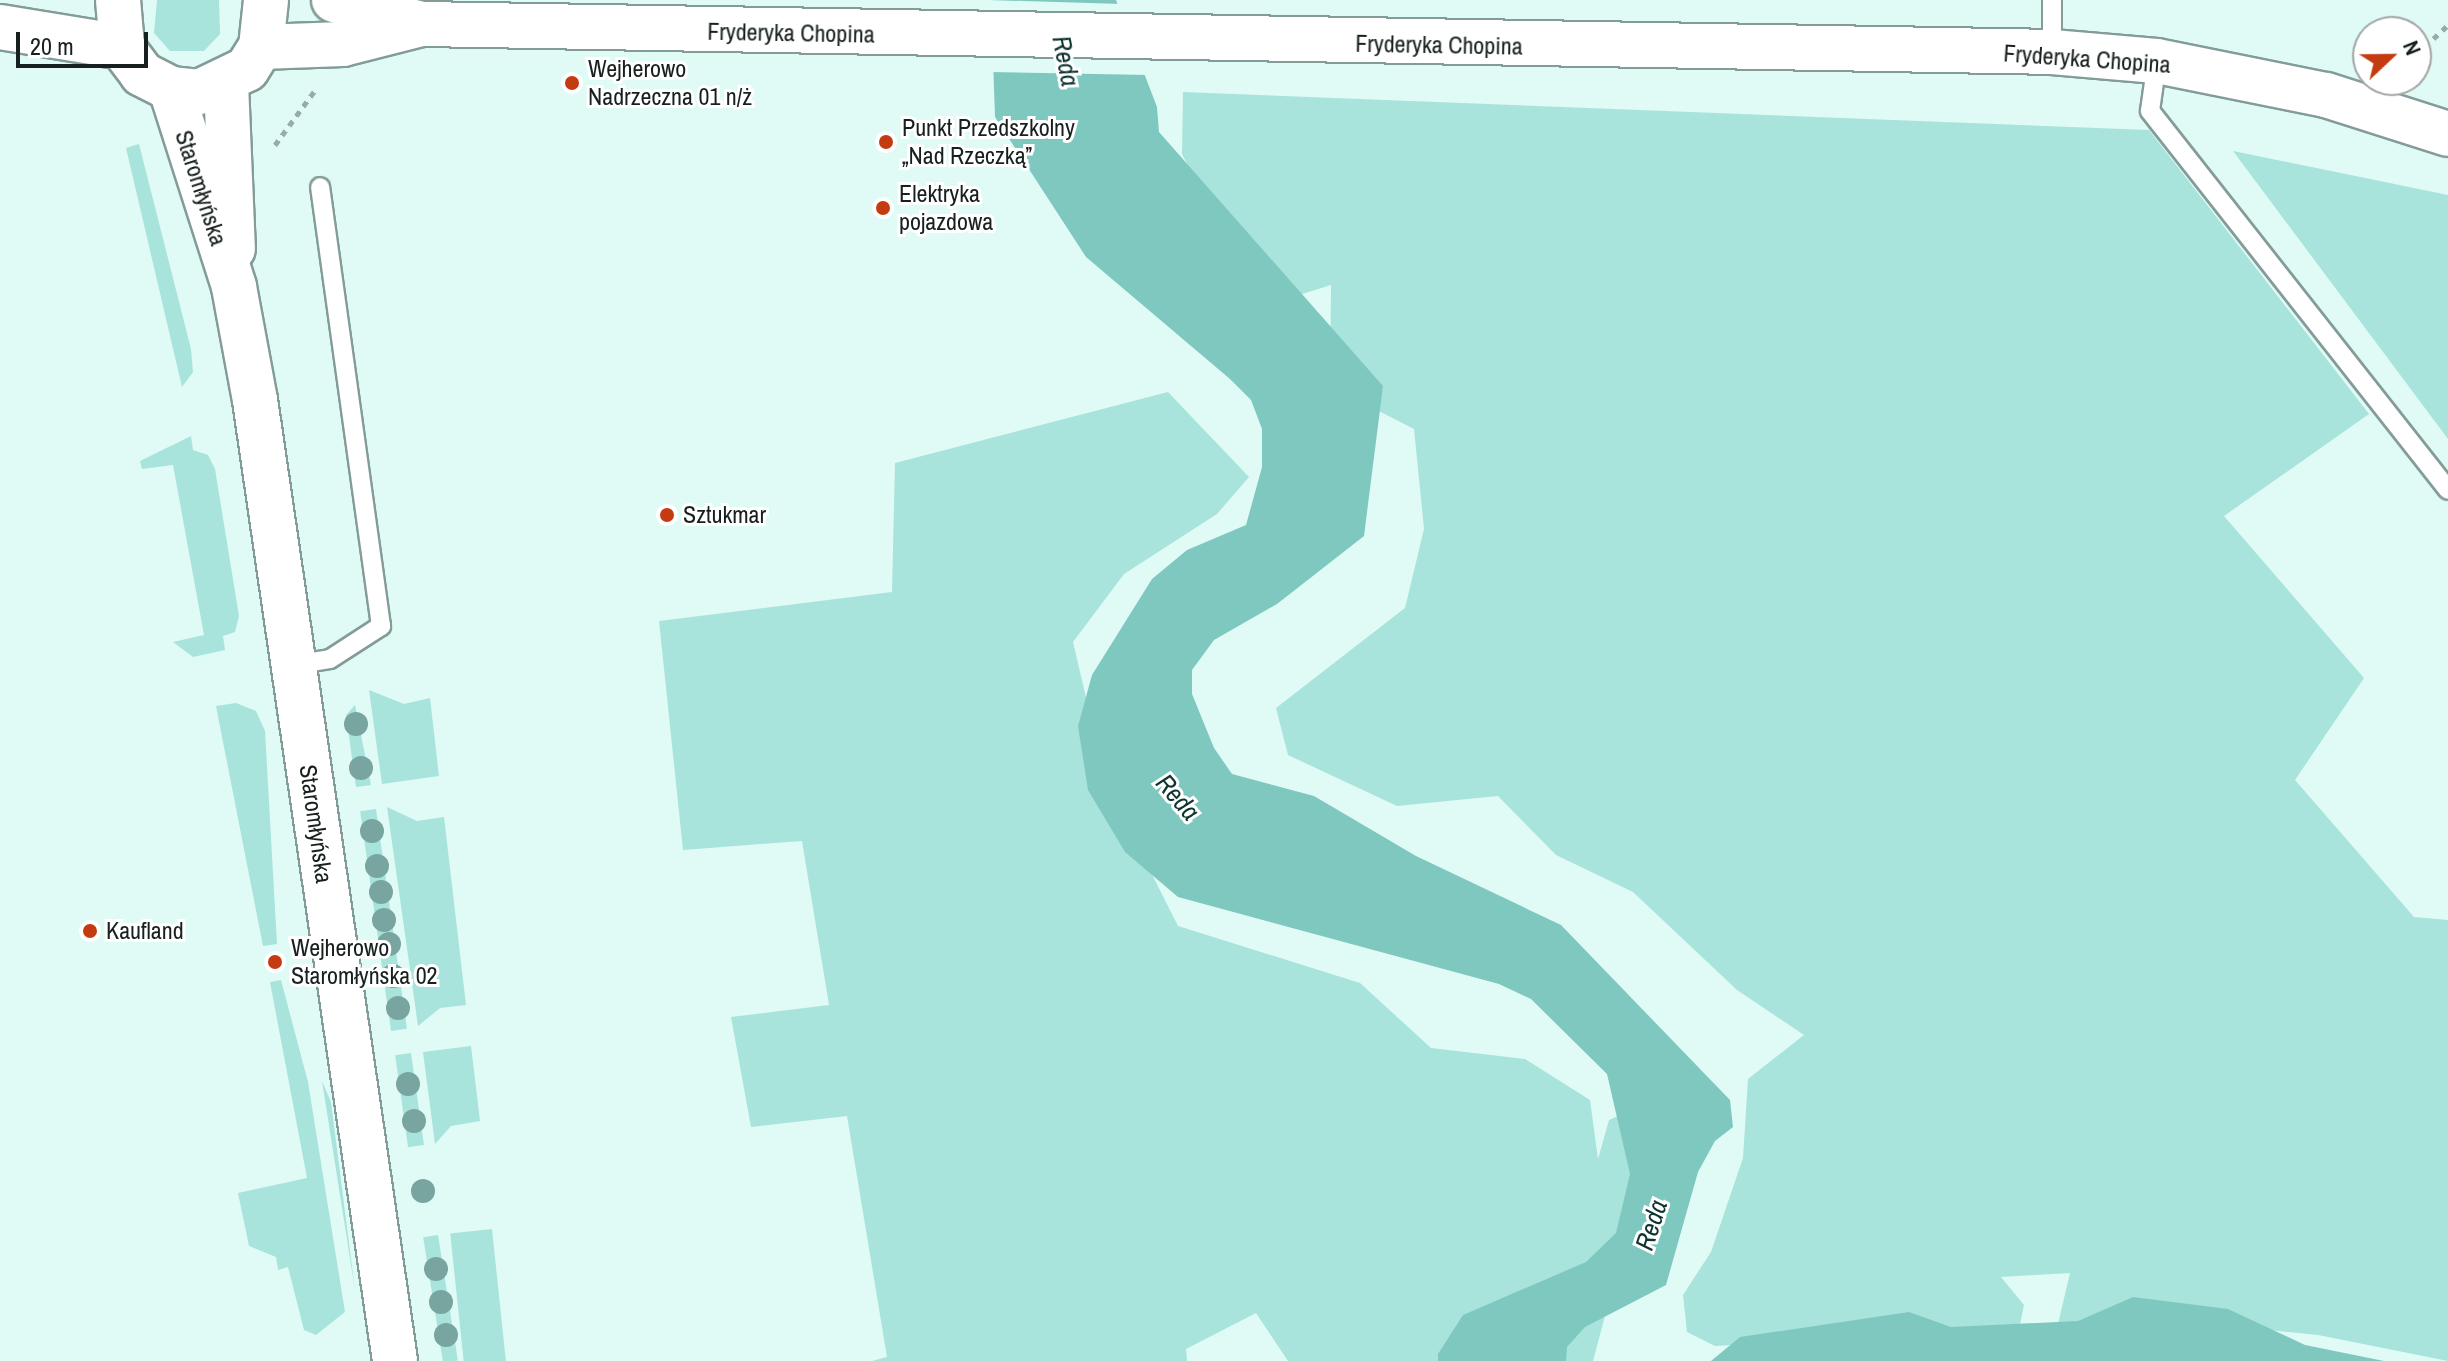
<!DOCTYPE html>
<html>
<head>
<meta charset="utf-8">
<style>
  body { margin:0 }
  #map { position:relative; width:2448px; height:1361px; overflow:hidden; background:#e0faf6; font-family:"Archivo Narrow",sans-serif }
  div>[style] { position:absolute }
  .green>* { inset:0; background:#a8e4dc; transform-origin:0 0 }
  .water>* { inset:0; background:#7fc8c0 }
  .pier>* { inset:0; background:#e0faf6 }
  .path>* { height:5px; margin-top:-2.5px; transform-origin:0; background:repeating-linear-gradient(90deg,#97aba8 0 6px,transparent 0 12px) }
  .roads { filter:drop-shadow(2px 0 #849c99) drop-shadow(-2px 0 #849c99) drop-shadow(0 2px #849c99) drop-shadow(0 -2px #849c99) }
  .service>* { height:18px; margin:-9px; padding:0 9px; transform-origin:9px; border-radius:9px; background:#fff }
  .tertiary>* { height:44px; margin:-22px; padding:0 22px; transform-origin:22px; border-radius:22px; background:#fff }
  .secondary>* { height:44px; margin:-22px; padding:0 22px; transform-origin:22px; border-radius:22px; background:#fff }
  .trees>* { width:24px; height:24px; margin:-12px; border-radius:50%; background:#78a5a0 }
  .dots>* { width:22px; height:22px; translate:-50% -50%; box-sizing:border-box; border:4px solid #fff; border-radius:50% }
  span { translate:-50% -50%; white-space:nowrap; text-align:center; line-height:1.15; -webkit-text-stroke:6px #fff; paint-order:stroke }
  .street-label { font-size:24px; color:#17201f }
  .poi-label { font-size:24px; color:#17201f }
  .left { translate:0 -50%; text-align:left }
  .water-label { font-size:26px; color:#0f3430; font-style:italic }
  .north { position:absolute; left:2352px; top:16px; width:80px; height:80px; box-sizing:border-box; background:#fff; border:2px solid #a2a6a5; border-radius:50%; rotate:68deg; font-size:22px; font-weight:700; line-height:32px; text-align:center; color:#17201f }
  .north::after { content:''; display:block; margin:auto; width:28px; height:36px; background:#c43b12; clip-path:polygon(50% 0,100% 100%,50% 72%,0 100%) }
  .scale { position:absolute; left:16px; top:32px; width:132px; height:36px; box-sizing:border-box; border:4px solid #17201f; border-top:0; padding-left:10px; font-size:24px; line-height:28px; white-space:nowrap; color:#17201f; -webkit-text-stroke:6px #fff; paint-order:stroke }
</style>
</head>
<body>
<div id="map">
  <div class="green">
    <div style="clip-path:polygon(157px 0,219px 0,220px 34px,204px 51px,170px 51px,154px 33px)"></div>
    <div style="clip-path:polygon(1183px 92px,2149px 130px,2369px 414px,2224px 516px,2364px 678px,2295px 780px,2414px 917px,2448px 920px,2448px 1361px,2318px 1335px,2149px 1318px,2058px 1324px,2070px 1273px,2001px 1277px,2024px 1305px,2019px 1329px,1715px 1346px,1687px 1332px,1683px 1295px,1711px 1252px,1743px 1158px,1748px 1079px,1804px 1035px,1737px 990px,1633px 892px,1556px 855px,1498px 796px,1397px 806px,1288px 755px,1276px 708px,1405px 608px,1424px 529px,1414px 429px,1330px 386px,1331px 285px,1283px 300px,1235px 258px,1182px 154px)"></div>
    <div style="clip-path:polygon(139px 144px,191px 349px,193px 372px,182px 387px,126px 148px)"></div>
    <div style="clip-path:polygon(2233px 151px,2448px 195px,2448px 439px)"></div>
    <div style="clip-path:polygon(1168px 392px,1249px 477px,1217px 514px,1124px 574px,1073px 642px,1106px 783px,1178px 926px,1360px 983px,1431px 1048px,1525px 1059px,1590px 1100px,1598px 1159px,1609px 1120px,1634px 1109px,1647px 1158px,1593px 1361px,1288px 1361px,1256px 1313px,1186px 1349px,1187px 1361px,872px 1361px,887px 1357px,847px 1116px,751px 1127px,731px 1017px,829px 1005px,802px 841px,683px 850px,659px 621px,892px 592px,895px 463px)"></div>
    <div style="clip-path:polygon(191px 436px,193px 450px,208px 455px,215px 469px,239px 616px,235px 632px,223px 636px,225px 650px,193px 657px,173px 642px,204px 635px,173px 465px,142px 469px,140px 461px)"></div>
    <div style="clip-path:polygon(369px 690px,404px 704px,430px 698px,439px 776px,382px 784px)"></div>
    <div style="clip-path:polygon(236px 703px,256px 711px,265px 731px,277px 944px,263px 946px,216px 706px)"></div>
    <div style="clip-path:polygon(355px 705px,371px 785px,356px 787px,346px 715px)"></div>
    <div style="clip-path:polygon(387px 807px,417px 821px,444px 817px,466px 1005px,440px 1008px,418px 1026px)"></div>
    <div style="left:376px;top:809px;width:222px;height:16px;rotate:82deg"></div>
    <div style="clip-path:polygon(281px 980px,308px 1082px,345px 1312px,316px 1335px,304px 1330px,288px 1267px,278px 1270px,276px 1257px,249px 1246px,238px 1193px,307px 1178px,270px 982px)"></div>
    <div style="clip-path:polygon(471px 1046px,480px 1121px,451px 1126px,435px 1144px,423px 1052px)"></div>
    <div style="left:411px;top:1053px;width:93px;height:16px;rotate:82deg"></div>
    <div style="clip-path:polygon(322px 1081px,331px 1102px,355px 1290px)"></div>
    <div style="left:492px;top:1229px;width:133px;height:42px;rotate:84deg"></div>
    <div style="left:438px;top:1235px;width:127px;height:15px;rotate:81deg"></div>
  </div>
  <div class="water">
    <div style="clip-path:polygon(991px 0,1116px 0,1157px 107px,1159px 132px,1383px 386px,1364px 536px,1277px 604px,1214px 640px,1192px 670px,1192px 694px,1214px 748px,1232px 774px,1314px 796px,1416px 856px,1561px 925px,1730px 1100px,1733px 1127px,1715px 1141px,1698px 1172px,1666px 1285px,1585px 1327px,1567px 1347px,1566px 1361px,1438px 1361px,1438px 1354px,1463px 1315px,1586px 1262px,1616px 1233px,1630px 1174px,1607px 1074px,1531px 999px,1499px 984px,1178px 897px,1125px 852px,1088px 790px,1078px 726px,1092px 675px,1152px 579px,1187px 550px,1246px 525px,1262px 467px,1262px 429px,1251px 400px,1230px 379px,1086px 257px,995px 117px)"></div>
    <div style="clip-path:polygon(2133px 1297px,2228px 1309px,2305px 1345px,2384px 1361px,1711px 1361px,1740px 1337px,1909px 1312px,1951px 1327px,2078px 1321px)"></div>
  </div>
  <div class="pier">
    <div style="clip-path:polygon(987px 0,1122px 4px,1149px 75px,990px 72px)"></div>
  </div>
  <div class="path">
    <div style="left:2416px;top:55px;width:44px;rotate:-43.2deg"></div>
    <div style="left:275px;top:145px;width:69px;rotate:-53.8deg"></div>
  </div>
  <div class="roads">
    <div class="service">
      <div style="left:2052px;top:52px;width:52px;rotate:-90deg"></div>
      <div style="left:2157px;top:61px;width:50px;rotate:98deg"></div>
      <div style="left:2150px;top:111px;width:482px;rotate:51.8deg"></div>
      <div style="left:293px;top:665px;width:37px;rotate:-9deg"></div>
      <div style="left:330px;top:659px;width:61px;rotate:-32.9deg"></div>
      <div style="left:381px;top:626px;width:443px;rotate:-97.9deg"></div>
    </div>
    <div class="tertiary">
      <div style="left:334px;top:0;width:90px;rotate:15.4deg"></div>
      <div style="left:421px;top:24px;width:1631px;rotate:0.98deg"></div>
      <div style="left:2052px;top:52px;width:105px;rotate:4.9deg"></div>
      <div style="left:2157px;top:61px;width:172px;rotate:11.4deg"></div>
      <div style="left:2326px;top:95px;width:128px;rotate:17.7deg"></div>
      <div style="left:0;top:27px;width:124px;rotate:9.3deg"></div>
      <div style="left:261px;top:47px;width:82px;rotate:-2.1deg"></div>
      <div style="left:343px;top:44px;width:81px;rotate:-14.4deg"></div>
    </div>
    <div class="secondary">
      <div style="left:118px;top:0;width:47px;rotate:85.1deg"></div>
      <div style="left:122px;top:47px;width:34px;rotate:53deg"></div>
      <div style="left:142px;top:74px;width:33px;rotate:27deg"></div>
      <div style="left:171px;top:89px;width:28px;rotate:6deg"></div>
      <div style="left:199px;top:92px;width:53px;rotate:-25.6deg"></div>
      <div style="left:247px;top:69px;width:26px;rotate:-58deg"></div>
      <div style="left:261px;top:47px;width:47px;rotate:-83.9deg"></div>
      <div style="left:226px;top:84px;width:165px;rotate:87.6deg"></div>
      <div style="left:171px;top:89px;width:208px;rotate:72.3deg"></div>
      <div style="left:234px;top:287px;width:115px;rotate:79.5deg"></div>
      <div style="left:255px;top:400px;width:971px;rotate:81.71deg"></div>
    </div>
  </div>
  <div class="trees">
    <div style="left:356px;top:724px"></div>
    <div style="left:361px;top:768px"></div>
    <div style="left:372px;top:831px"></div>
    <div style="left:377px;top:866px"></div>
    <div style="left:381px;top:892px"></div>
    <div style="left:384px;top:920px"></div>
    <div style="left:389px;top:944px"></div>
    <div style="left:393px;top:976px"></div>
    <div style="left:398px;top:1008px"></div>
    <div style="left:408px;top:1084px"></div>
    <div style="left:414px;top:1121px"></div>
    <div style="left:423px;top:1191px"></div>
    <div style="left:436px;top:1269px"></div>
    <div style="left:441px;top:1302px"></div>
    <div style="left:446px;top:1335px"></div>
  </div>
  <div class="dots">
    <div style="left:572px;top:83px;background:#c43b12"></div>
    <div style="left:886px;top:142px;background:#c43b12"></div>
    <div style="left:883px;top:208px;background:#c43b12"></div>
    <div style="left:667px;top:515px;background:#c43b12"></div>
    <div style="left:90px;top:931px;background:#c43b12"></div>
    <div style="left:275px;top:962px;background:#c43b12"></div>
  </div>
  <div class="street-label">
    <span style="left:791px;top:33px;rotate:1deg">Fryderyka Chopina</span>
    <span style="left:1439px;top:45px;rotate:1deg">Fryderyka Chopina</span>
    <span style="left:2087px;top:59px;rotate:4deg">Fryderyka Chopina</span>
    <span style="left:201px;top:188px;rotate:72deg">Staromłyńska</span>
    <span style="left:316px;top:824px;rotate:82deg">Staromłyńska</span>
  </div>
  <div class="poi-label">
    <span class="left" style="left:588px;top:83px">Wejherowo<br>Nadrzeczna 01 n/ż</span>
    <span class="left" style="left:902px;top:142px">Punkt Przedszkolny<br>„Nad Rzeczką”</span>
    <span class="left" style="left:899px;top:208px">Elektryka<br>pojazdowa</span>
    <span class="left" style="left:683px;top:515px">Sztukmar</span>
    <span class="left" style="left:106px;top:931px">Kaufland</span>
    <span class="left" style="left:291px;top:962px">Wejherowo<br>Staromłyńska 02</span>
  </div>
  <div class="water-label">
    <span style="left:1066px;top:61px;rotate:79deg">Reda</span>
    <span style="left:1178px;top:797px;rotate:49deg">Reda</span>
    <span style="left:1651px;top:1225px;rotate:-72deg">Reda</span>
  </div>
  <div class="north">N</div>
  <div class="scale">20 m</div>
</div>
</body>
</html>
